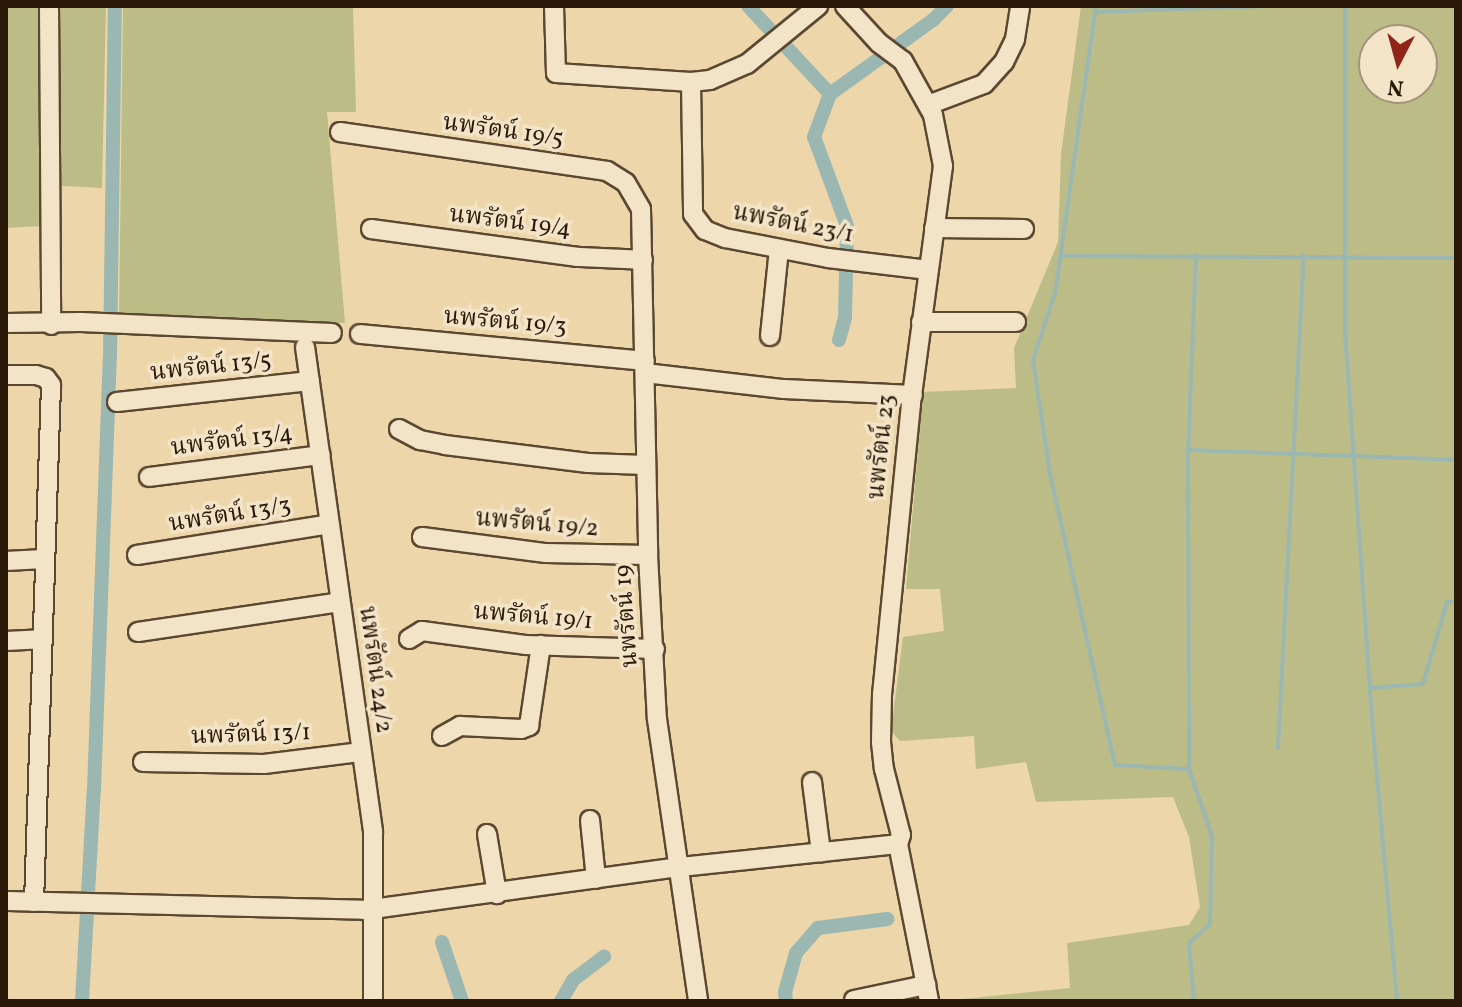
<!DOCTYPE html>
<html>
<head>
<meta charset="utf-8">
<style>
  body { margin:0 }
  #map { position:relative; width:1462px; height:1007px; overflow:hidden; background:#ecd6aa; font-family:Vollkorn,"Noto Serif Thai",serif }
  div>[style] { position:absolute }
  .green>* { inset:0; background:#bcbd86 }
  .stream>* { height:4px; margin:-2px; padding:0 2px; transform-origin:2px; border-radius:2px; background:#9bb7b1 }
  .canal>* { height:14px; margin:-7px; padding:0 7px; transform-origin:7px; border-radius:7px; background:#9bb7b1 }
  .roads { filter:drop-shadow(2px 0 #5c4831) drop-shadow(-2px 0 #5c4831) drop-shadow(0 2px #5c4831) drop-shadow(0 -2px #5c4831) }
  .minor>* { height:18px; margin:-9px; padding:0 9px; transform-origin:9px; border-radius:9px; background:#f3e4c8 }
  span { translate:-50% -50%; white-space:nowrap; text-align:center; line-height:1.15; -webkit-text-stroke:7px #f3e4c8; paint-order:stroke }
  .street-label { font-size:24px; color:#2c1809 }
  .frame { position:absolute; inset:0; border:8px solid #2c1809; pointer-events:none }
  .north { position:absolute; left:1358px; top:24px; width:80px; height:80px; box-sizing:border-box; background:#f3e4c8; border:2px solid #a3927c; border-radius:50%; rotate:186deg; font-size:22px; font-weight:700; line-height:32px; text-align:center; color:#2c1809 }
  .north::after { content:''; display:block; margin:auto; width:28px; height:36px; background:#8f2418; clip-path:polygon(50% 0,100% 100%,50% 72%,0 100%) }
</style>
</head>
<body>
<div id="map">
  <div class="green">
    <div style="clip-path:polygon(6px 6px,106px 6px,102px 188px,44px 185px,40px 226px,6px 228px)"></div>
    <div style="clip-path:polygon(123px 6px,353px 6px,356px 112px,327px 112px,345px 323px,119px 318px)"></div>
    <div style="clip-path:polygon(evenodd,1081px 6px,1456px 6px,1456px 1001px,944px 1001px,1070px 988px,1067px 943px,1189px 925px,1200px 907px,1189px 837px,1173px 797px,1036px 802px,1026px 762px,976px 769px,974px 736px,900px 741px,891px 731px,903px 637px,944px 631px,940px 589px,906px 589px,923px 392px,1016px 388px,1014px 348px,1058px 242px,1061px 154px,1081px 6px,1374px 40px,1422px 40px,1422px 88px,1374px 88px,1374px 40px)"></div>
  </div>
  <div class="stream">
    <div style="left:1096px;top:6px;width:290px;rotate:98.1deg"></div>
    <div style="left:1055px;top:293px;width:71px;rotate:108.2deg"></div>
    <div style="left:1033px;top:360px;width:115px;rotate:81.5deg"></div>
    <div style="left:1050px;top:474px;width:298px;rotate:77.4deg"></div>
    <div style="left:1115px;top:765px;width:74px;rotate:3.1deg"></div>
    <div style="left:1189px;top:769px;width:71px;rotate:71.1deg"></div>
    <div style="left:1212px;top:836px;width:88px;rotate:91.3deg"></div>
    <div style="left:1210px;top:924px;width:28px;rotate:138deg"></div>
    <div style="left:1189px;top:943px;width:58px;rotate:85.1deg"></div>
    <div style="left:1345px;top:6px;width:326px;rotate:90deg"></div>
    <div style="left:1345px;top:332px;width:389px;rotate:86deg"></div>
    <div style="left:1372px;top:720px;width:282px;rotate:84.9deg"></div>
    <div style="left:1096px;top:12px;width:171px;rotate:-2deg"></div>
    <div style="left:1196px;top:255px;width:195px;rotate:92.3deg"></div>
    <div style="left:1188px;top:450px;width:268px;rotate:2.1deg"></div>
    <div style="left:1060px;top:256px;width:396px;rotate:0.3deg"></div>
    <div style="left:1188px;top:450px;width:319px;rotate:89.8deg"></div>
    <div style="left:1370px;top:688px;width:53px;rotate:-4.3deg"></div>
    <div style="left:1423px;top:684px;width:85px;rotate:-73.7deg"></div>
    <div style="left:1447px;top:602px;width:9px;rotate:-6deg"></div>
    <div style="left:1278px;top:748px;width:494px;rotate:-87deg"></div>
  </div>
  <div class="canal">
    <div style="left:748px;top:6px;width:120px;rotate:47deg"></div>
    <div style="left:839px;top:340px;width:24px;rotate:-75deg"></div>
    <div style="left:845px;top:317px;width:91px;rotate:-88.7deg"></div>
    <div style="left:847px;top:226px;width:95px;rotate:-110.3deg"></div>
    <div style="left:814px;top:137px;width:46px;rotate:-69.6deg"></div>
    <div style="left:830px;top:94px;width:127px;rotate:-35.7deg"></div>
    <div style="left:933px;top:20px;width:20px;rotate:-45deg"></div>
    <div style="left:442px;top:942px;width:62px;rotate:71.3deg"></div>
    <div style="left:82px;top:1001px;width:212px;rotate:-86.8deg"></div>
    <div style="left:94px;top:789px;width:433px;rotate:-87.9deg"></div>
    <div style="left:110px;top:356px;width:350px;rotate:-89.2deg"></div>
    <div style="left:561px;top:1001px;width:24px;rotate:-60deg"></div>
    <div style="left:573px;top:980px;width:39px;rotate:-37deg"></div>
    <div style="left:786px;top:1001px;width:9px;rotate:-96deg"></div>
    <div style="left:785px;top:992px;width:41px;rotate:-74.2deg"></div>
    <div style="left:796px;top:953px;width:33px;rotate:-49deg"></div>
    <div style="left:818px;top:928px;width:70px;rotate:-7.4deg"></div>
  </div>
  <div class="roads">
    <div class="minor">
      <div style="left:49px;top:6px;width:319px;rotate:89.6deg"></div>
      <div style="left:554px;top:6px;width:67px;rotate:88.3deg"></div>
      <div style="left:556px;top:73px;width:135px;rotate:3.8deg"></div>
      <div style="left:691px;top:82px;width:19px;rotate:-6deg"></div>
      <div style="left:710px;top:80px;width:40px;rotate:-23.4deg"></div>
      <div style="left:747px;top:64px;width:92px;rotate:-39.2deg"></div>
      <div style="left:845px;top:6px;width:50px;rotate:47.4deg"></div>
      <div style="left:879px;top:43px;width:30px;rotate:37deg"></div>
      <div style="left:903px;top:61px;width:62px;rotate:60.9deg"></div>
      <div style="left:933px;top:115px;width:52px;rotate:78.9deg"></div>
      <div style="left:943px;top:166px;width:240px;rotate:97.7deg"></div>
      <div style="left:911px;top:404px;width:291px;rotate:95.7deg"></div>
      <div style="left:882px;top:694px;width:48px;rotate:91.2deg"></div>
      <div style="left:881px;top:742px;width:27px;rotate:84deg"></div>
      <div style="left:884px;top:769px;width:68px;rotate:75.6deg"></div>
      <div style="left:901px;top:835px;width:9px;rotate:108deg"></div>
      <div style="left:898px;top:844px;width:160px;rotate:78.8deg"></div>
      <div style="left:691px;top:82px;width:132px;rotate:89.1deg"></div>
      <div style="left:693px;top:214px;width:20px;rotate:53deg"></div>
      <div style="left:705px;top:230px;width:22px;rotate:22deg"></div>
      <div style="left:725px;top:238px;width:105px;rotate:11deg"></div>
      <div style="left:828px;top:258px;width:101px;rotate:6.8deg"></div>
      <div style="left:928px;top:105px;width:60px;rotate:-20.6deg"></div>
      <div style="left:984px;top:84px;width:30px;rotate:-48deg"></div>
      <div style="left:1004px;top:62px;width:25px;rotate:-64deg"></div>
      <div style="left:1015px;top:39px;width:33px;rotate:-81deg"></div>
      <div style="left:340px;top:132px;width:270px;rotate:8.3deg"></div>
      <div style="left:607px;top:171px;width:22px;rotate:32deg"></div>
      <div style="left:626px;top:183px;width:30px;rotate:60deg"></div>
      <div style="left:641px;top:209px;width:346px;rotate:88.8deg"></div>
      <div style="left:648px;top:555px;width:164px;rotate:86.9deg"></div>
      <div style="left:657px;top:719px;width:285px;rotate:81.7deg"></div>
      <div style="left:934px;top:228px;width:90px;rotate:0.6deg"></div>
      <div style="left:371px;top:229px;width:209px;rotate:7.7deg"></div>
      <div style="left:578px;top:257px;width:65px;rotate:2.6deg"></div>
      <div style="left:921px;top:322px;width:95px"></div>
      <div style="left:6px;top:323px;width:75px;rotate:-0.8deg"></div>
      <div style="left:81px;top:322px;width:251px;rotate:2.5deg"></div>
      <div style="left:360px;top:334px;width:286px;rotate:5.4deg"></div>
      <div style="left:770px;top:336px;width:87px;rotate:-84.1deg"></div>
      <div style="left:305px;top:347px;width:489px;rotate:82deg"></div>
      <div style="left:373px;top:831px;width:170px;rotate:90deg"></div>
      <div style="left:645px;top:373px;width:140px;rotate:6.6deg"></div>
      <div style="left:784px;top:389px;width:129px;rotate:2.7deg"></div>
      <div style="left:6px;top:375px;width:30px"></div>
      <div style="left:36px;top:375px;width:10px;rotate:17deg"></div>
      <div style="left:46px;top:378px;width:9px;rotate:54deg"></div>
      <div style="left:51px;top:385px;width:517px;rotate:91.88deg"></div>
      <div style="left:117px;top:402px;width:194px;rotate:-6.2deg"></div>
      <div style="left:399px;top:429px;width:24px;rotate:28deg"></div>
      <div style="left:420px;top:440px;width:25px;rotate:11deg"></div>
      <div style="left:445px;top:445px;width:144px;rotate:7.2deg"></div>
      <div style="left:588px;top:463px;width:58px;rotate:2deg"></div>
      <div style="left:149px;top:477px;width:173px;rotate:-7.3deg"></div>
      <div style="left:422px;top:537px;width:125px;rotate:7.4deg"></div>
      <div style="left:546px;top:553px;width:102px;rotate:1.1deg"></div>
      <div style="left:137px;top:555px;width:195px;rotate:-9.1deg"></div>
      <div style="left:6px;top:561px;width:38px;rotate:-3deg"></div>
      <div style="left:138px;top:632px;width:204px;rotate:-8.4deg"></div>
      <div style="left:409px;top:639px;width:15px;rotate:-32deg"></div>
      <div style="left:422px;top:631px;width:104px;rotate:7.7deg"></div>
      <div style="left:525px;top:645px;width:130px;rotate:1.8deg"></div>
      <div style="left:6px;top:641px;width:35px;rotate:-3deg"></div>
      <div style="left:442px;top:736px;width:21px;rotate:-29deg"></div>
      <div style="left:460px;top:726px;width:61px;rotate:2.8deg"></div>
      <div style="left:521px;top:729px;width:9px;rotate:-21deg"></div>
      <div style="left:529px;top:726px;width:82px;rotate:-81.6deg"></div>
      <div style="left:143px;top:762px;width:121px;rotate:0.9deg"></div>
      <div style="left:264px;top:764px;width:98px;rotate:-7.1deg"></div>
      <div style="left:812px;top:782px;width:71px;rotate:82.7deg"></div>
      <div style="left:590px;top:820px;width:59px;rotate:84.2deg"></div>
      <div style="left:487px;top:834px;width:61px;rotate:80.5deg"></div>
      <div style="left:6px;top:901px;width:359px;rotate:1.4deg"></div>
      <div style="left:365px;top:910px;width:318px;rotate:-7.8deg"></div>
      <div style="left:680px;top:867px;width:219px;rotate:-6deg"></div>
      <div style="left:854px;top:1000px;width:74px;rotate:-11.8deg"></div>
    </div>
  </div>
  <div class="street-label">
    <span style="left:503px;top:132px;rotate:8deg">นพรัตน์ 19/5</span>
    <span style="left:510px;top:223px;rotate:7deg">นพรัตน์ 19/4</span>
    <span style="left:793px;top:225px;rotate:11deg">นพรัตน์ 23/1</span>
    <span style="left:505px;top:323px;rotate:5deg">นพรัตน์ 19/3</span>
    <span style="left:211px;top:368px;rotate:-6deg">นพรัตน์ 13/5</span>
    <span style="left:232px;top:442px;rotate:-7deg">นพรัตน์ 13/4</span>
    <span style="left:883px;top:447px;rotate:-84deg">นพรัตน์ 23</span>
    <span style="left:230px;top:516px;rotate:-9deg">นพรัตน์ 13/3</span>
    <span style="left:537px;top:525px;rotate:5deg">นพรัตน์ 19/2</span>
    <span style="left:628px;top:616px;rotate:-94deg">นพรัตน์ 19</span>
    <span style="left:533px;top:618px;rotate:5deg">นพรัตน์ 19/1</span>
    <span style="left:374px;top:670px;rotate:82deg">นพรัตน์ 24/2</span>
    <span style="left:251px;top:736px;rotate:-2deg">นพรัตน์ 13/1</span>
  </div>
  <div class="frame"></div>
  <div class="north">N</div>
</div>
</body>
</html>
